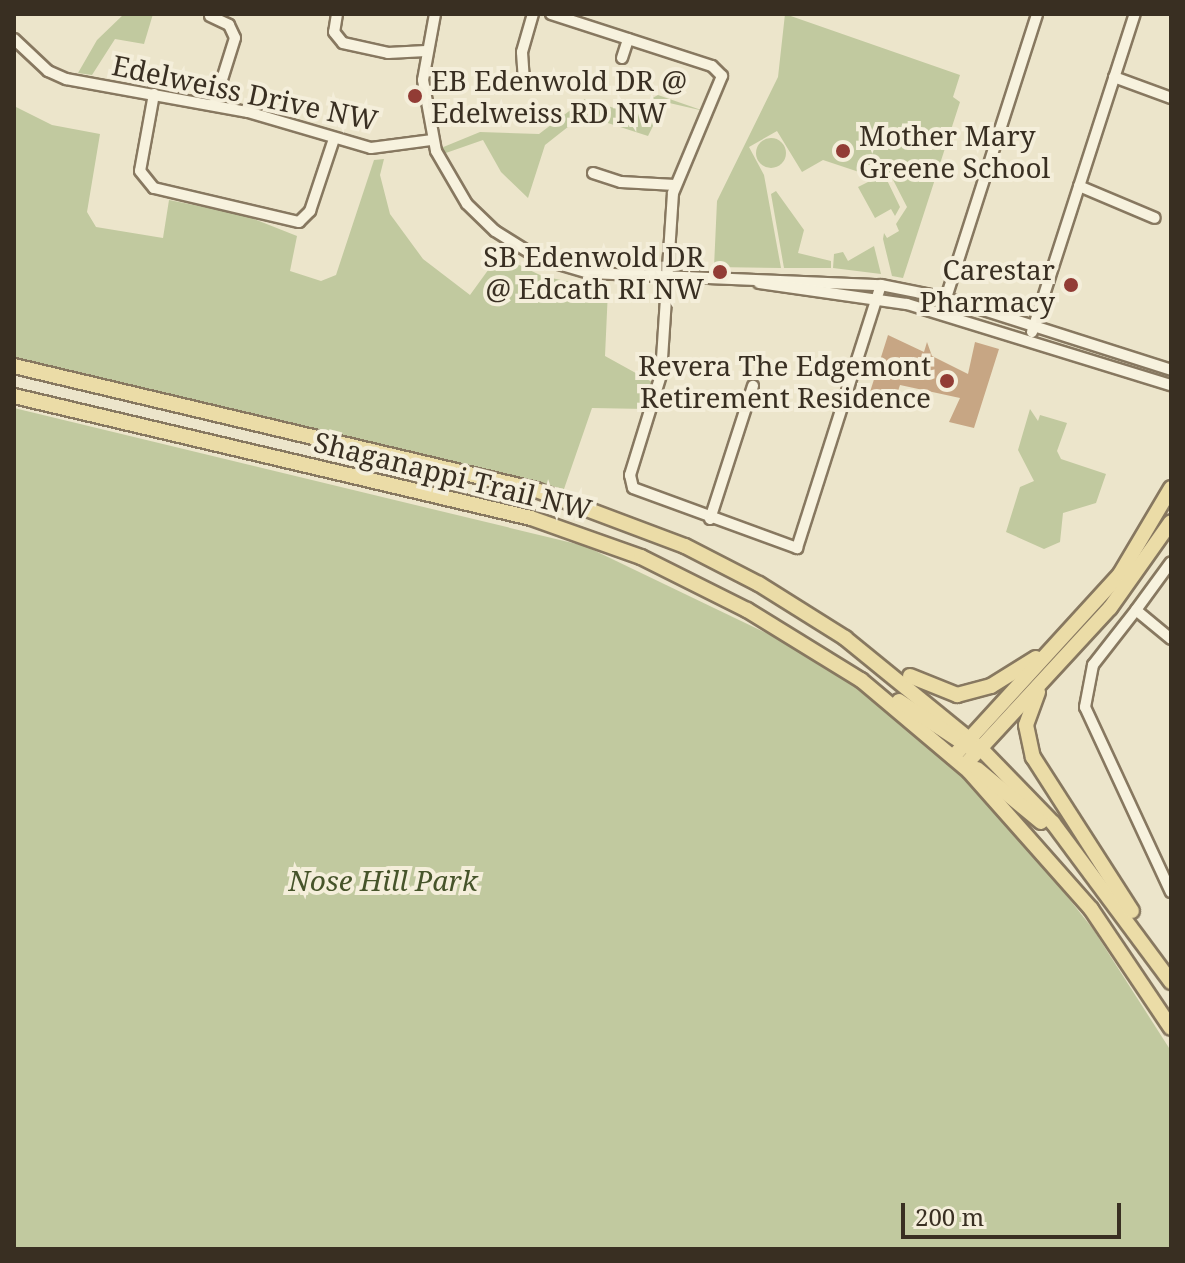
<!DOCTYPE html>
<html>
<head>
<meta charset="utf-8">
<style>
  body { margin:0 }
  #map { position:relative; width:1185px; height:1263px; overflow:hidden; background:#ece5cb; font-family:"Noto Serif",serif }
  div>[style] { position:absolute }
  .green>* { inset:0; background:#c1c99f }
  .round { border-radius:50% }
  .building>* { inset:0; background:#c7a684 }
  .roads { filter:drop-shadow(2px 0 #877860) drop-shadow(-2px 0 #877860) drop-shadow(0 2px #877860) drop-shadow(0 -2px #877860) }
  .minor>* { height:10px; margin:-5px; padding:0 5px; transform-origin:5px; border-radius:5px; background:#f7f2de }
  .major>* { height:14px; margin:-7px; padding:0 7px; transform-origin:7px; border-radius:7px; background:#ebdca7 }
  .dots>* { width:22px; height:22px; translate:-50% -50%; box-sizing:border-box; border:4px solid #f4eeda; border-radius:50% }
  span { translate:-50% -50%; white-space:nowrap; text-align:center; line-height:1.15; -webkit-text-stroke:8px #f4eeda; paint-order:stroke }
  .poi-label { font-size:28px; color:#392f22 }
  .left { translate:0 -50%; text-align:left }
  .right { translate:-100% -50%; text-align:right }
  .street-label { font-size:28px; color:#392f22 }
  .park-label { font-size:28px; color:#46542a; font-style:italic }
  .frame { position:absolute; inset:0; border:16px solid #392f22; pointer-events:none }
  .scale { position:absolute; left:901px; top:1203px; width:220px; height:36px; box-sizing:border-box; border:4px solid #392f22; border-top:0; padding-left:10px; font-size:24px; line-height:28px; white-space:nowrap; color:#392f22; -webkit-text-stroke:6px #f4eeda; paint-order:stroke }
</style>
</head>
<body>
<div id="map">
  <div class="green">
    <div style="clip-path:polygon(124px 14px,153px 14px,144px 44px,115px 39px,92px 75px,78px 73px,97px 40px)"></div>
    <div style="clip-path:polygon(785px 14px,960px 75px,953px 97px,960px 102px,903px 278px,892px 276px,883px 239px,884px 233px,887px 238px,899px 231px,896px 224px,907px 207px,888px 170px,859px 172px,823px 160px,802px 172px,777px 131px,749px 147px,764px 175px,781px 268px,714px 267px,717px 201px,778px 77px)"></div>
    <div style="clip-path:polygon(658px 95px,704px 111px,665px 102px,648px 136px,583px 115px,545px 145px,528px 198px,501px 172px,483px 140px,443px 154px,441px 148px,480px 132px,539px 134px,585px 99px,627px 112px)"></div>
    <div style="clip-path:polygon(14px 106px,52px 125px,100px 134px,87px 212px,96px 227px,163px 238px,169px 200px,244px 215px,297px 236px,290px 271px,321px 281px,336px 275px,374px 160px,384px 159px,380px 175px,390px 214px,423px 259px,470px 295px,499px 255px,542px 276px,608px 290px,605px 356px,652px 382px,646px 409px,592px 408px,564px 489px,14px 360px)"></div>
    <div class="round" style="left:756px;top:138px;width:30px;height:30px"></div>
    <div style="clip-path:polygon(884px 174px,900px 207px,895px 216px,891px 209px,875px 218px,858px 187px)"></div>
    <div style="clip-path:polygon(776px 191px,804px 230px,798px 253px,831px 261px,831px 268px,784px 268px,771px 194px)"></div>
    <div style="clip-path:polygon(874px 246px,881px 274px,833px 268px,834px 254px,843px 252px,848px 261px)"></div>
    <div style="clip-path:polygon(14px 408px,585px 546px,789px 644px,851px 684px,954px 769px,1023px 841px,1093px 929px,1171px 1051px,1171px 1249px,14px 1249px)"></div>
    <div style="clip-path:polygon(1030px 409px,1038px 421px,1040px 415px,1067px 423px,1057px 451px,1061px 459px,1106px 474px,1096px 503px,1063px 513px,1060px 542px,1044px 549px,1006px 532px,1020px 487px,1034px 481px,1018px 450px)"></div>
  </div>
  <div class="building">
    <div style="clip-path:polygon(888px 335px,924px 352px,927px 342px,932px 356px,968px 374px,975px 342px,999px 349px,974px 428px,949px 422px,960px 398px,900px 385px,895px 400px,870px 392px)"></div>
  </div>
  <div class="roads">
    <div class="minor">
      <div style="left:337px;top:14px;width:18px;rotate:99deg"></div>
      <div style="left:334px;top:32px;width:14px;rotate:51deg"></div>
      <div style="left:343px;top:43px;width:46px;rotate:12.5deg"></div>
      <div style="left:388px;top:53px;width:38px;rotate:-3deg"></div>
      <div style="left:435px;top:14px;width:67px;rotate:100.3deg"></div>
      <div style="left:423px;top:80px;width:72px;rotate:79.6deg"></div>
      <div style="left:436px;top:151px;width:61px;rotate:59.7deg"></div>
      <div style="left:467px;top:204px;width:39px;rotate:44deg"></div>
      <div style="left:495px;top:231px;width:51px;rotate:32.1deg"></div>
      <div style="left:538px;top:258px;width:53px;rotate:16.4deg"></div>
      <div style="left:589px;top:273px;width:292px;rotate:2.4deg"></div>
      <div style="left:881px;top:285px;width:66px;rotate:11.3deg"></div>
      <div style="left:946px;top:298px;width:236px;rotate:17.7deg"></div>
      <div style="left:551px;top:14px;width:169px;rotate:17.9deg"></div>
      <div style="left:712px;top:66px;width:14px;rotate:45deg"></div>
      <div style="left:722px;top:76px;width:127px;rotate:112.7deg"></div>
      <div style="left:673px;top:193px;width:182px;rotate:93.8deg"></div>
      <div style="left:661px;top:375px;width:105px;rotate:107.2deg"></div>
      <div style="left:630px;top:475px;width:13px;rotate:77deg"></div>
      <div style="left:633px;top:488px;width:175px;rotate:20.1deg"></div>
      <div style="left:797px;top:548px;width:276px;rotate:-72.3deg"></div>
      <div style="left:210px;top:16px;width:21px;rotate:25deg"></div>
      <div style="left:229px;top:25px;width:14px;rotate:65deg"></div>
      <div style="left:235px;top:38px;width:70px;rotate:107.4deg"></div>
      <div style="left:14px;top:39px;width:47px;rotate:43.3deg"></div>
      <div style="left:48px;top:71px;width:20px;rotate:24deg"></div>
      <div style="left:66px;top:79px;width:185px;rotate:10.3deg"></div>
      <div style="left:248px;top:112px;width:128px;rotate:16.3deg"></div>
      <div style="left:371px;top:148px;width:62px;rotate:-7.5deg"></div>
      <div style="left:622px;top:58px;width:20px;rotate:-72deg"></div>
      <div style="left:1114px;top:77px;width:61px;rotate:20.2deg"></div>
      <div style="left:524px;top:81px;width:29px;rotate:-94deg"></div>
      <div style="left:522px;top:52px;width:40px;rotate:-74deg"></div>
      <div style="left:154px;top:94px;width:78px;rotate:100.3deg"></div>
      <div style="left:140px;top:171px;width:22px;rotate:51deg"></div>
      <div style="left:154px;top:188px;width:149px;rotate:13.2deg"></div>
      <div style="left:299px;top:222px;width:16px;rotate:-45deg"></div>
      <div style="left:310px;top:211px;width:76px;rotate:-71.6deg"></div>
      <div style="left:593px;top:173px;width:29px;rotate:18deg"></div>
      <div style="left:621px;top:182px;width:54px;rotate:3.2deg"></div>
      <div style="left:1079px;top:186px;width:82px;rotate:22.8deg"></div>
      <div style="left:759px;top:283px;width:149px;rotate:8.1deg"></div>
      <div style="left:907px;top:304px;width:276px;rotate:17.1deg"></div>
      <div style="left:945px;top:301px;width:301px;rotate:-72.2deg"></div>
      <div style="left:1032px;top:332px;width:334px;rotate:-72.1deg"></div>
      <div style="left:710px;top:519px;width:140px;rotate:-72.1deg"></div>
      <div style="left:1136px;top:610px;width:59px;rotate:-53.9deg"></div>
      <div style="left:1171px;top:639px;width:45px;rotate:-140.4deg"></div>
      <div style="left:1136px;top:610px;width:70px;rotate:128deg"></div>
      <div style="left:1093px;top:665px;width:43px;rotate:100.8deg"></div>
      <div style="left:1085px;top:707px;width:204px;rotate:65.1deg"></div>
    </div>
    <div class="major">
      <div style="left:14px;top:366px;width:537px;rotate:13.36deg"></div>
      <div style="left:536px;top:490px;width:159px;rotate:20.6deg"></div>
      <div style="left:685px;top:546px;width:83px;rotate:27.2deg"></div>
      <div style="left:759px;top:584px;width:102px;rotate:32.1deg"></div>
      <div style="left:845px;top:638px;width:176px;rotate:39.2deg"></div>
      <div style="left:981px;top:749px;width:103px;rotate:45.8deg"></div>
      <div style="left:1053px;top:823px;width:198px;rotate:53.4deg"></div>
      <div style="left:14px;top:396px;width:531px;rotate:13.28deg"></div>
      <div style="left:531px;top:518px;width:117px;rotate:19.5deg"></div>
      <div style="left:641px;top:557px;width:119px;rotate:26.6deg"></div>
      <div style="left:747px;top:610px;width:134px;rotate:31.6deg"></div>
      <div style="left:861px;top:680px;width:141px;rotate:40.1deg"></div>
      <div style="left:969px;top:771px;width:184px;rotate:48.5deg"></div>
      <div style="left:1091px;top:909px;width:143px;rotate:56.1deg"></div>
      <div style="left:910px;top:676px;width:51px;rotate:22deg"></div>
      <div style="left:957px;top:695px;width:35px;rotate:-15deg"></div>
      <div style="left:991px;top:686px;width:53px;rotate:-31.9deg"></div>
      <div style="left:1038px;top:692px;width:35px;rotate:110deg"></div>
      <div style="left:1026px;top:725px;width:33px;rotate:78deg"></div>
      <div style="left:1033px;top:757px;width:183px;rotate:57.3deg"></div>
      <div style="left:899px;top:701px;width:87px;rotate:33.3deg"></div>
      <div style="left:953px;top:757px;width:248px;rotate:-47.6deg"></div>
      <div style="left:1120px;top:574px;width:100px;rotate:-59.3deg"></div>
      <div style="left:964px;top:766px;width:215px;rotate:-47.3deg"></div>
      <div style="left:1110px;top:608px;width:105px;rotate:-54.7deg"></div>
      <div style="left:977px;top:769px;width:83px;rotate:39.6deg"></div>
    </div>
  </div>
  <div class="dots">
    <div style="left:415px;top:96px;background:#923c35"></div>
    <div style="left:843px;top:151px;background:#923c35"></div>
    <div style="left:720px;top:272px;background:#923c35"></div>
    <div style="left:1071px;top:285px;background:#923c35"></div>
    <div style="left:947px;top:381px;background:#923c35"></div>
  </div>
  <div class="poi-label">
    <span class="left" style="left:431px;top:96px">EB Edenwold DR @<br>Edelweiss RD NW</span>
    <span class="left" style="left:859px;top:151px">Mother Mary<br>Greene School</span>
    <span class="right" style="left:704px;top:272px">SB Edenwold DR<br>@ Edcath RI NW</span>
    <span class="right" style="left:1055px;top:285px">Carestar<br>Pharmacy</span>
    <span class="right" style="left:931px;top:381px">Revera The Edgemont<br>Retirement Residence</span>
  </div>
  <div class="street-label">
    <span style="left:245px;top:92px;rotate:12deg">Edelweiss Drive NW</span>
    <span style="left:453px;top:475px;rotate:14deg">Shaganappi Trail NW</span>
  </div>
  <div class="park-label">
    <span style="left:383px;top:880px">Nose Hill Park</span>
  </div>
  <div class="frame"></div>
  <div class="scale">200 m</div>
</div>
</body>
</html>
